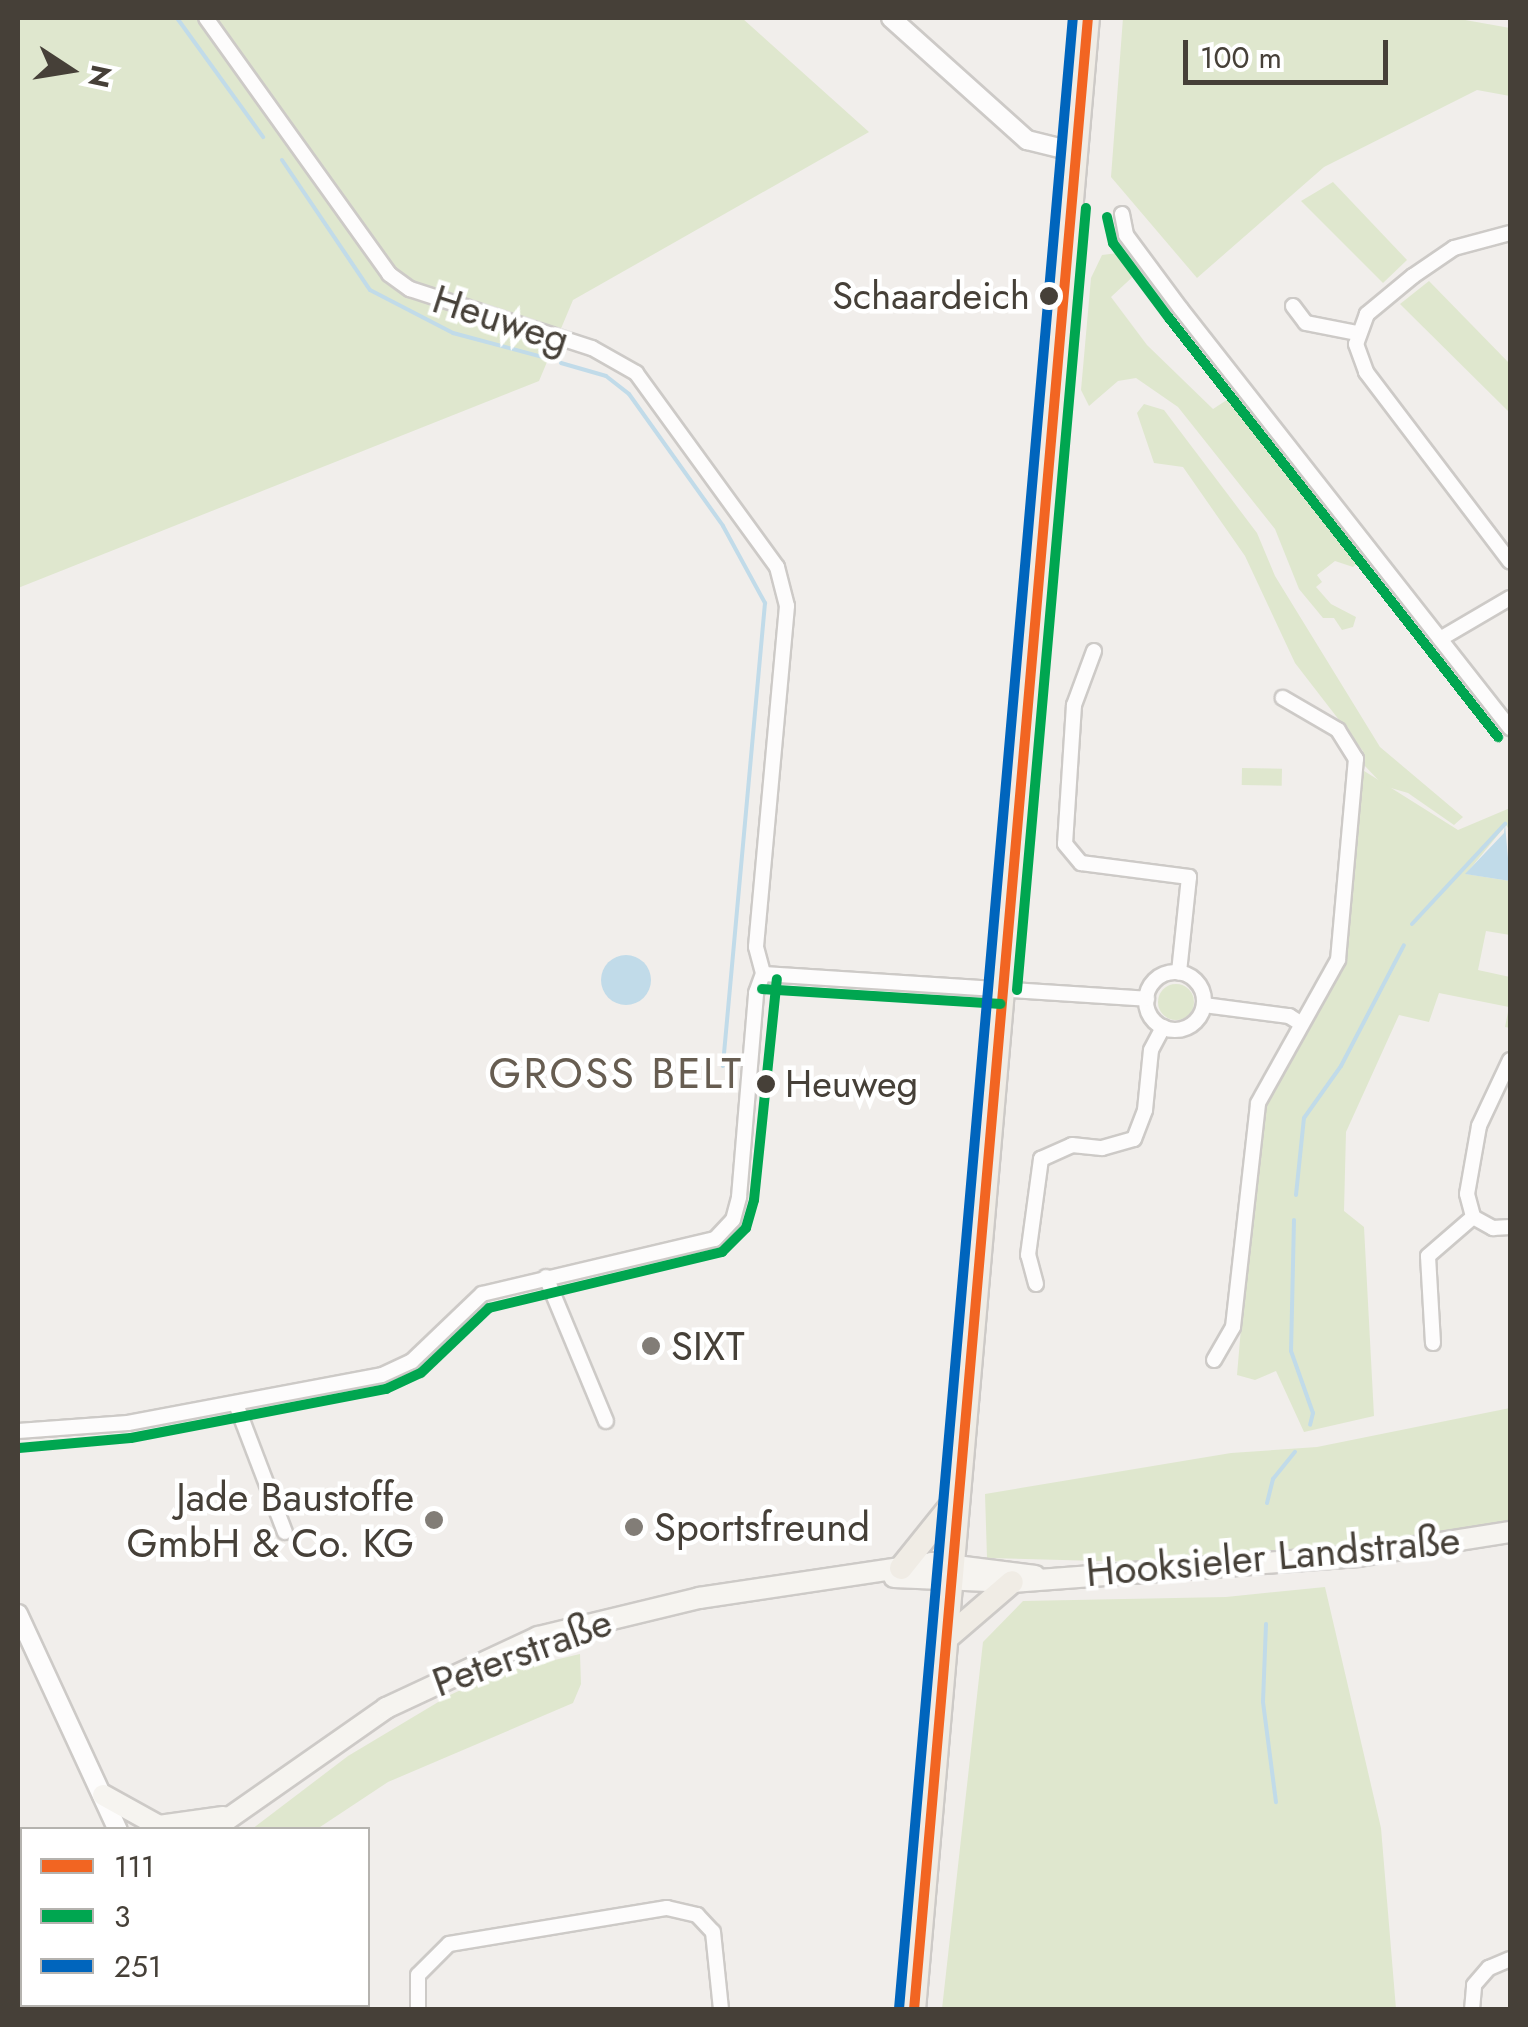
<!DOCTYPE html>
<html>
<head>
<meta charset="utf-8">
<style>
  body { margin:0 }
  #map { position:relative; width:1528px; height:2027px; overflow:hidden; background:#f1eeeb; font-family:Jost,sans-serif }
  div>[style] { position:absolute }
  .green>* { inset:0; background:#dfe7ce; transform-origin:0 0 }
  .round { border-radius:50% }
  .water>* { inset:0; background:#c1dbe9 }
  .stream>* { height:4px; margin:-2px; padding:0 2px; transform-origin:2px; border-radius:2px; background:#c1dbe9 }
  .roads { filter:drop-shadow(2px 0 #cdcac7) drop-shadow(-2px 0 #cdcac7) drop-shadow(0 2px #cdcac7) drop-shadow(0 -2px #cdcac7) }
  .minor>* { height:14px; margin:-7px; padding:0 7px; transform-origin:7px; border-radius:7px; background:#fdfcfc }
  .minor>.ring { margin:-7px; padding:0; box-sizing:content-box; background:none; border:14px solid #fdfcfc; border-radius:50% }
  .tertiary>* { height:18px; margin:-9px; padding:0 9px; transform-origin:9px; border-radius:9px; background:#fdfcfc }
  .secondary>* { height:20px; margin:-10px; padding:0 10px; transform-origin:10px; border-radius:10px; background:#f6f4f0 }
  .primary>* { height:22px; margin:-11px; padding:0 11px; transform-origin:11px; border-radius:11px; background:#f0ece5 }
  .bus-1>* { height:10px; margin:-5px; padding:0 5px; transform-origin:5px; border-radius:5px; background:#f26522 }
  .bus-2>* { height:10px; margin:-5px; padding:0 5px; transform-origin:5px; border-radius:5px; background:#00a650 }
  .bus-3>* { height:10px; margin:-5px; padding:0 5px; transform-origin:5px; border-radius:5px; background:#0065bd }
  .dots>* { width:28px; height:28px; translate:-50% -50%; box-sizing:border-box; border:5px solid #fff; border-radius:50% }
  span { translate:-50% -50%; white-space:nowrap; text-align:center; line-height:1.15; -webkit-text-stroke:9px #fff; paint-order:stroke }
  .bus-label { font-size:38px; color:#464038 }
  .right { translate:-100% -50%; text-align:right }
  .left { translate:0 -50%; text-align:left }
  .street-label { font-size:40px; color:#464038 }
  .poi-label { font-size:40px; color:#464038 }
  .neighbourhood-label { font-size:42px; color:#675d51; letter-spacing:2.5px }
  .frame { position:absolute; inset:0; border:20px solid #464038; pointer-events:none }
  .legend { position:absolute; left:20px; top:1827px; width:350px; height:180px; box-sizing:border-box; background:#fff; border:2px solid #b5b3af; margin:0; padding:12px 18px; list-style:none; font-size:30px; color:#464038 }
  .legend li { display:flex; align-items:center; gap:20px; height:50px }
  .legend b { width:50px; border:2px solid #b5b3af }
  .north { position:absolute; left:20px; top:20px; width:100px; height:100px; -webkit-text-stroke:8px #fff; paint-order:stroke; rotate:102deg; font-size:28px; font-weight:700; line-height:40px; text-align:center; color:#464038 }
  .north::after { content:''; display:block; margin:auto; width:35px; height:45px; background:#464038; clip-path:polygon(50% 0,100% 100%,50% 72%,0 100%) }
  .scale { position:absolute; left:1183px; top:40px; width:205px; height:45px; box-sizing:border-box; border:5px solid #464038; border-top:0; padding-left:12px; font-size:30px; line-height:35px; white-space:nowrap; color:#464038; -webkit-text-stroke:8px #fff; paint-order:stroke }
</style>
</head>
<body>
<div id="map">
  <div class="green">
    <div style="clip-path:polygon(18px 18px,742px 18px,869px 132px,573px 300px,539px 381px,18px 588px)"></div>
    <div style="clip-path:polygon(1123px 18px,1454px 18px,1510px 28px,1510px 96px,1477px 90px,1324px 167px,1197px 278px,1111px 177px)"></div>
    <div style="clip-path:polygon(1333px 182px,1407px 260px,1383px 283px,1301px 201px)"></div>
    <div style="clip-path:polygon(1126px 252px,1140px 270px,1111px 297px,1147px 345px,1213px 409px,1236px 394px,1365px 557px,1353px 567px,1335px 561px,1317px 575px,1322px 582px,1316px 587px,1331px 604px,1356px 617px,1353px 627px,1342px 630px,1334px 618px,1323px 618px,1299px 589px,1275px 529px,1178px 407px,1136px 378px,1118px 381px,1089px 406px,1081px 390px,1091px 278px,1102px 255px)"></div>
    <div style="clip-path:polygon(1429px 281px,1510px 364px,1510px 413px,1400px 304px)"></div>
    <div style="clip-path:polygon(1144px 404px,1164px 410px,1257px 533px,1275px 576px,1380px 747px,1463px 817px,1454px 825px,1408px 793px,1384px 786px,1364px 765px,1363px 751px,1295px 663px,1245px 556px,1183px 467px,1154px 463px,1137px 413px)"></div>
    <div style="left:1242px;top:768px;width:40px;height:17px;rotate:1deg"></div>
    <div style="clip-path:polygon(1361px 769px,1458px 830px,1510px 808px,1510px 831px,1506px 825px,1466px 874px,1510px 881px,1510px 935px,1486px 931px,1478px 970px,1510px 977px,1510px 1028px,1505px 1027px,1509px 1007px,1439px 993px,1429px 1022px,1399px 1015px,1346px 1132px,1344px 1211px,1364px 1227px,1374px 1416px,1304px 1432px,1276px 1371px,1255px 1380px,1237px 1375px,1242px 1316px,1262px 1113px,1342px 960px)"></div>
    <div class="round" style="left:1158px;top:984px;width:36px;height:36px"></div>
    <div style="clip-path:polygon(1510px 1408px,1510px 1520px,1347px 1549px,1136px 1562px,987px 1558px,985px 1494px,1231px 1453px,1317px 1447px)"></div>
    <div style="clip-path:polygon(1325px 1587px,1381px 1828px,1396px 2009px,942px 2009px,983px 1642px,1023px 1601px,1226px 1597px)"></div>
    <div style="clip-path:polygon(580px 1654px,581px 1684px,573px 1703px,388px 1782px,317px 1829px,252px 1829px,348px 1756px,450px 1695px,495px 1674px)"></div>
  </div>
  <div class="water">
    <div style="clip-path:polygon(1505px 824px,1510px 881px,1465px 874px,1504px 833px)"></div>
    <div class="round" style="left:601px;top:955px;width:50px;height:50px"></div>
  </div>
  <div class="stream">
    <div style="left:177px;top:18px;width:147px;rotate:54.1deg"></div>
    <div style="left:282px;top:160px;width:157px;rotate:55.9deg"></div>
    <div style="left:370px;top:290px;width:93px;rotate:27.4deg"></div>
    <div style="left:453px;top:333px;width:100px;rotate:15deg"></div>
    <div style="left:561px;top:363px;width:47px;rotate:16.1deg"></div>
    <div style="left:606px;top:376px;width:29px;rotate:38deg"></div>
    <div style="left:629px;top:394px;width:162px;rotate:54.5deg"></div>
    <div style="left:723px;top:526px;width:88px;rotate:61.4deg"></div>
    <div style="left:765px;top:603px;width:465px;rotate:95.2deg"></div>
    <div style="left:1412px;top:924px;width:137px;rotate:-47.1deg"></div>
    <div style="left:1296px;top:1195px;width:77px;rotate:-84.1deg"></div>
    <div style="left:1304px;top:1118px;width:64px;rotate:-54.6deg"></div>
    <div style="left:1341px;top:1066px;width:136px;rotate:-62.5deg"></div>
    <div style="left:1294px;top:1220px;width:131px;rotate:91.3deg"></div>
    <div style="left:1291px;top:1351px;width:66px;rotate:70.5deg"></div>
    <div style="left:1313px;top:1413px;width:12px;rotate:104deg"></div>
    <div style="left:1267px;top:1503px;width:25px;rotate:-76deg"></div>
    <div style="left:1273px;top:1479px;width:35px;rotate:-51deg"></div>
    <div style="left:1266px;top:1624px;width:78px;rotate:92.2deg"></div>
    <div style="left:1263px;top:1702px;width:101px;rotate:82.6deg"></div>
  </div>
  <div class="roads">
    <div class="minor">
      <div style="left:206px;top:18px;width:315px;rotate:54.4deg"></div>
      <div style="left:389px;top:274px;width:26px;rotate:36deg"></div>
      <div style="left:410px;top:289px;width:191px;rotate:18deg"></div>
      <div style="left:592px;top:348px;width:51px;rotate:29.6deg"></div>
      <div style="left:636px;top:373px;width:240px;rotate:54deg"></div>
      <div style="left:777px;top:567px;width:40px;rotate:75.6deg"></div>
      <div style="left:787px;top:606px;width:342px;rotate:95.2deg"></div>
      <div style="left:756px;top:947px;width:28px;rotate:75deg"></div>
      <div style="left:1122px;top:214px;width:21px;rotate:79deg"></div>
      <div style="left:1126px;top:235px;width:92px;rotate:53.4deg"></div>
      <div style="left:1181px;top:309px;width:533px;rotate:51.86deg"></div>
      <div style="left:1510px;top:233px;width:58px;rotate:165deg"></div>
      <div style="left:1454px;top:248px;width:50px;rotate:145.7deg"></div>
      <div style="left:1413px;top:276px;width:60px;rotate:140.4deg"></div>
      <div style="left:1367px;top:314px;width:32px;rotate:110deg"></div>
      <div style="left:1356px;top:344px;width:30px;rotate:70deg"></div>
      <div style="left:1366px;top:372px;width:238px;rotate:52.8deg"></div>
      <div style="left:1293px;top:306px;width:21px;rotate:53deg"></div>
      <div style="left:1306px;top:323px;width:52px;rotate:11.1deg"></div>
      <div style="left:1440px;top:639px;width:81px;rotate:-30.4deg"></div>
      <div style="left:1094px;top:651px;width:58px;rotate:110.3deg"></div>
      <div style="left:1074px;top:705px;width:139px;rotate:93.7deg"></div>
      <div style="left:1065px;top:844px;width:25px;rotate:50deg"></div>
      <div style="left:1081px;top:863px;width:109px;rotate:7.4deg"></div>
      <div style="left:1189px;top:877px;width:96px;rotate:96deg"></div>
      <div class="ring" style="left:1146px;top:972px;width:44px;height:44px"></div>
      <div style="left:763px;top:974px;width:385px;rotate:3.7deg"></div>
      <div style="left:1204px;top:1005px;width:86px;rotate:7.4deg"></div>
      <div style="left:1289px;top:1016px;width:15px;rotate:32deg"></div>
      <div style="left:1510px;top:1060px;width:73px;rotate:115.2deg"></div>
      <div style="left:1479px;top:1126px;width:69px;rotate:100deg"></div>
      <div style="left:1467px;top:1194px;width:24px;rotate:75deg"></div>
      <div style="left:1473px;top:1217px;width:23px;rotate:29deg"></div>
      <div style="left:1493px;top:1228px;width:17px;rotate:-3deg"></div>
      <div style="left:546px;top:1277px;width:156px;rotate:67.4deg"></div>
      <div style="left:1036px;top:1284px;width:30px;rotate:-105deg"></div>
      <div style="left:1028px;top:1255px;width:97px;rotate:-82.3deg"></div>
      <div style="left:1041px;top:1159px;width:34px;rotate:-24deg"></div>
      <div style="left:1072px;top:1145px;width:30px;rotate:6deg"></div>
      <div style="left:1102px;top:1148px;width:33px;rotate:-16deg"></div>
      <div style="left:1134px;top:1139px;width:31px;rotate:-69deg"></div>
      <div style="left:1145px;top:1110px;width:60px;rotate:-84.3deg"></div>
      <div style="left:1151px;top:1050px;width:26px;rotate:-62deg"></div>
      <div style="left:1433px;top:1343px;width:87px;rotate:-93.3deg"></div>
      <div style="left:1428px;top:1256px;width:60px;rotate:-40.9deg"></div>
      <div style="left:1214px;top:1360px;width:38px;rotate:-60deg"></div>
      <div style="left:1233px;top:1327px;width:225px;rotate:-83.6deg"></div>
      <div style="left:1258px;top:1103px;width:164px;rotate:-60.8deg"></div>
      <div style="left:1338px;top:960px;width:202px;rotate:-84.9deg"></div>
      <div style="left:1356px;top:759px;width:34px;rotate:-122deg"></div>
      <div style="left:1338px;top:730px;width:64px;rotate:-149.8deg"></div>
      <div style="left:236px;top:1404px;width:137px;rotate:69.1deg"></div>
      <div style="left:18px;top:1431px;width:110px;rotate:-4.2deg"></div>
      <div style="left:128px;top:1423px;width:258px;rotate:-10.7deg"></div>
      <div style="left:382px;top:1375px;width:33px;rotate:-25deg"></div>
      <div style="left:412px;top:1361px;width:97px;rotate:-43.7deg"></div>
      <div style="left:482px;top:1294px;width:239px;rotate:-13.3deg"></div>
      <div style="left:715px;top:1239px;width:26px;rotate:-47deg"></div>
      <div style="left:733px;top:1220px;width:24px;rotate:-75deg"></div>
      <div style="left:739px;top:1197px;width:205px;rotate:-85.2deg"></div>
      <div style="left:756px;top:993px;width:20px;rotate:-70deg"></div>
      <div style="left:418px;top:2010px;width:35px;rotate:-90deg"></div>
      <div style="left:418px;top:1975px;width:44px;rotate:-45deg"></div>
      <div style="left:449px;top:1944px;width:221px;rotate:-9.4deg"></div>
      <div style="left:667px;top:1908px;width:31px;rotate:13deg"></div>
      <div style="left:697px;top:1915px;width:23px;rotate:47deg"></div>
      <div style="left:713px;top:1932px;width:78px;rotate:84.1deg"></div>
      <div style="left:1472px;top:2010px;width:25px;rotate:-85deg"></div>
      <div style="left:1474px;top:1985px;width:23px;rotate:-49deg"></div>
      <div style="left:1489px;top:1968px;width:23px;rotate:-23deg"></div>
    </div>
    <div class="tertiary">
      <div style="left:891px;top:18px;width:183px;rotate:41.9deg"></div>
      <div style="left:1027px;top:140px;width:50px;rotate:13.8deg"></div>
      <div style="left:18px;top:1614px;width:238px;rotate:65.2deg"></div>
      <div style="left:205px;top:2004px;width:7px;rotate:63deg"></div>
    </div>
    <div class="secondary">
      <div style="left:894px;top:1577px;width:118px;rotate:2.4deg"></div>
      <div style="left:1012px;top:1582px;width:347px;rotate:-4.3deg"></div>
      <div style="left:1358px;top:1556px;width:154px;rotate:-9deg"></div>
      <div style="left:103px;top:1795px;width:64px;rotate:29deg"></div>
      <div style="left:159px;top:1826px;width:65px;rotate:-8deg"></div>
      <div style="left:212px;top:1830px;width:213px;rotate:-35deg"></div>
      <div style="left:386px;top:1708px;width:168px;rotate:-25deg"></div>
      <div style="left:538px;top:1637px;width:166px;rotate:-13.6deg"></div>
      <div style="left:699px;top:1598px;width:236px;rotate:-8.5deg"></div>
      <div style="left:932px;top:1563px;width:104px;rotate:7.2deg"></div>
      <div style="left:30px;top:2010px;width:7px;rotate:-56deg"></div>
    </div>
    <div class="primary">
      <div style="left:901px;top:1568px;width:90px;rotate:-51.3deg"></div>
      <div style="left:948px;top:1637px;width:84px;rotate:-40.7deg"></div>
      <div style="left:914px;top:2010px;width:2000px;rotate:-85.01deg"></div>
    </div>
  </div>
  <div class="bus-1">
    <div style="left:914px;top:2010px;width:2000px;rotate:-85.01deg"></div>
  </div>
  <div class="bus-2">
    <div style="left:1107px;top:217px;width:27px;rotate:77deg"></div>
    <div style="left:1113px;top:243px;width:94px;rotate:53.3deg"></div>
    <div style="left:1169px;top:318px;width:533px;rotate:51.86deg"></div>
    <div style="left:762px;top:989px;width:239px;rotate:3.6deg"></div>
    <div style="left:1017px;top:990px;width:785px;rotate:-84.96deg"></div>
    <div style="left:19px;top:1448px;width:112px;rotate:-5.1deg"></div>
    <div style="left:131px;top:1438px;width:260px;rotate:-10.9deg"></div>
    <div style="left:386px;top:1389px;width:38px;rotate:-25deg"></div>
    <div style="left:421px;top:1373px;width:94px;rotate:-43.7deg"></div>
    <div style="left:489px;top:1308px;width:240px;rotate:-13.5deg"></div>
    <div style="left:722px;top:1252px;width:34px;rotate:-45deg"></div>
    <div style="left:746px;top:1228px;width:29px;rotate:-74deg"></div>
    <div style="left:754px;top:1200px;width:222px;rotate:-84.1deg"></div>
  </div>
  <div class="bus-3">
    <div style="left:899px;top:2009px;width:1999px;rotate:-85.01deg"></div>
  </div>
  <div class="dots">
    <div style="left:1049px;top:296px;background:#464038"></div>
    <div style="left:766px;top:1084px;background:#464038"></div>
    <div style="left:651px;top:1346px;background:#827d77"></div>
    <div style="left:434px;top:1520px;background:#827d77"></div>
    <div style="left:634px;top:1527px;background:#827d77"></div>
  </div>
  <div class="bus-label">
    <span class="right" style="left:1030px;top:296px">Schaardeich</span>
    <span class="left" style="left:785px;top:1084px">Heuweg</span>
  </div>
  <div class="street-label">
    <span style="left:501px;top:319px;rotate:18deg">Heuweg</span>
    <span style="left:1273px;top:1556px;rotate:-5deg">Hooksieler Landstraße</span>
    <span style="left:522px;top:1652px;rotate:-20deg">Peterstraße</span>
  </div>
  <div class="poi-label">
    <span class="left" style="left:671px;top:1346px">SIXT</span>
    <span class="right" style="left:414px;top:1520px">Jade Baustoffe<br>GmbH &amp; Co. KG</span>
    <span class="left" style="left:654px;top:1527px">Sportsfreund</span>
  </div>
  <div class="neighbourhood-label">
    <span style="left:616px;top:1074px">GROSS BELT</span>
  </div>
  <div class="frame"></div>
  <ul class="legend">
  <li><b style="height:12px;background:#f26522"></b>111</li>
  <li><b style="height:12px;background:#00a650"></b>3</li>
  <li><b style="height:12px;background:#0065bd"></b>251</li>
  </ul>
  <div class="north">N</div>
  <div class="scale">100 m</div>
</div>
</body>
</html>
